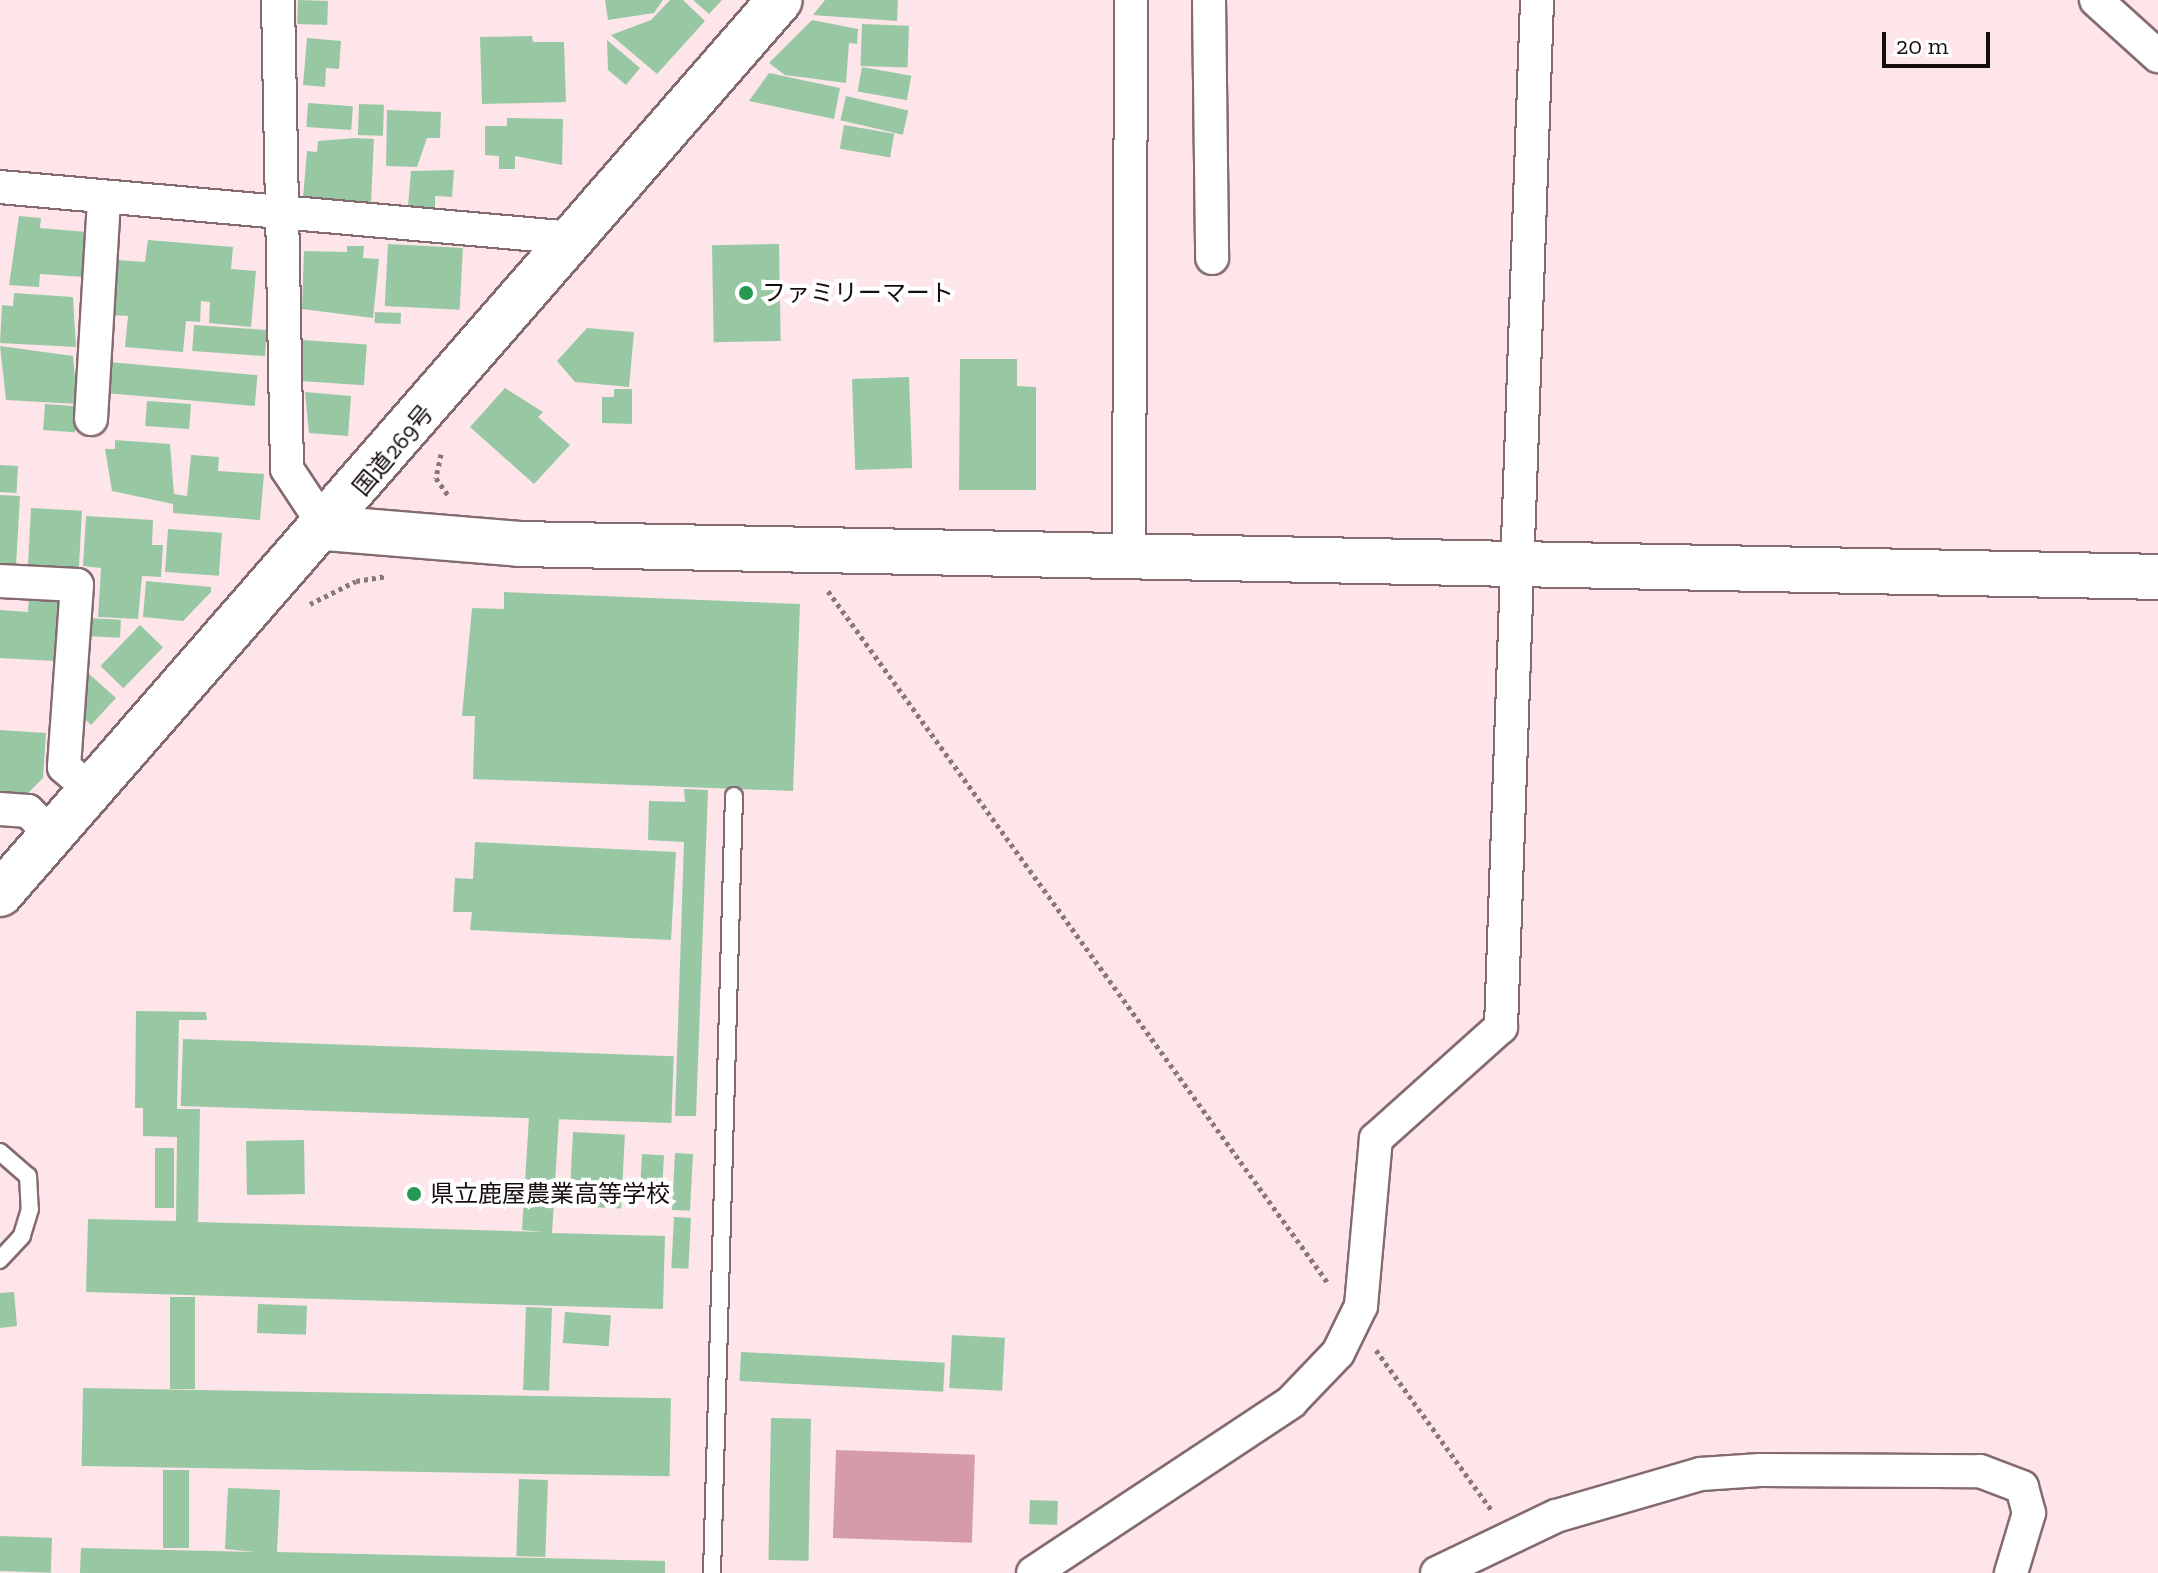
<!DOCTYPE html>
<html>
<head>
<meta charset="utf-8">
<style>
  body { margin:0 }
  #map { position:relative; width:2158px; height:1573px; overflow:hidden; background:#fde5ea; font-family:"Zilla Slab","Noto Sans JP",serif }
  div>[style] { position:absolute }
  .water>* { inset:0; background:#d69ba9; transform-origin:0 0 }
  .building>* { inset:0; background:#98c8a3; transform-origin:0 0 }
  .path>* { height:5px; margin-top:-2.5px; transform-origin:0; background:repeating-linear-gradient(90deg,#88787b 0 4px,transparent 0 8px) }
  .roads { filter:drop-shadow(2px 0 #846b70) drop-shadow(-2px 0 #846b70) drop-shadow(0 2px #846b70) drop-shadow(0 -2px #846b70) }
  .lane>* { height:16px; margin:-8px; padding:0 8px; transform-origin:8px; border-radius:8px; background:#fff }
  .street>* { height:32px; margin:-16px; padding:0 16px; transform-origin:16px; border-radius:16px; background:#fff }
  .secondary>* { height:44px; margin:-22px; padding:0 22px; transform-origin:22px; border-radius:22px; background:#fff }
  .highway>* { height:44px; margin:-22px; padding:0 22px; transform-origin:22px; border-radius:22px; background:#fff }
  .dots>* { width:22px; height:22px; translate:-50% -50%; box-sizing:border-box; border:4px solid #fff; border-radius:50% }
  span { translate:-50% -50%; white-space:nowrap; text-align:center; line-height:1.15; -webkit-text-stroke:8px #fff; paint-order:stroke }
  .poi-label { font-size:24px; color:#160d0f }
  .left { translate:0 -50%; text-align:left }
  .street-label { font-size:24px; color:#160d0f }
  .scale { position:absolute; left:1882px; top:32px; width:108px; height:36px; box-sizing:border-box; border:4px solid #160d0f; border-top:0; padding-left:10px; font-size:24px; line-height:28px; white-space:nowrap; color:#160d0f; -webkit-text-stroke:6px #fff; paint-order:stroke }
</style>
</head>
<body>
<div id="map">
  <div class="water">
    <div style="left:836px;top:1450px;width:139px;height:88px;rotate:2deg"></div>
  </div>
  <div class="building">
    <div style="left:298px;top:0;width:30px;height:24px;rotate:2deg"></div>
    <div style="clip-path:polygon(605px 0,663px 0,654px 13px,608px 20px)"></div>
    <div style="clip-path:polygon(670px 0,683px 0,705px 21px,657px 74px,611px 35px,651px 20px)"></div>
    <div style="clip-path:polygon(693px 0,722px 0,709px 14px)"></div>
    <div style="clip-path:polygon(825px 0,898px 0,897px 21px,813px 15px)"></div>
    <div style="clip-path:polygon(812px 20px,858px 29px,857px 44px,849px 43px,846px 83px,785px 75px,769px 63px)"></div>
    <div style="left:862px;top:24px;width:47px;height:42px;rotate:2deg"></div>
    <div style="clip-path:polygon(532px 36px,533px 42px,564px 42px,566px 102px,482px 104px,480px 37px)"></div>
    <div style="clip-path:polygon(307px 38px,341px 41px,339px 69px,326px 68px,325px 87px,303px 85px)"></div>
    <div style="clip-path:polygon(607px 40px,640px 68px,626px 85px,608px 70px)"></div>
    <div style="left:862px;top:67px;width:50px;height:25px;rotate:10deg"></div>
    <div style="clip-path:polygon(769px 73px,840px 88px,834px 119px,749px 101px)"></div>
    <div style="left:846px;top:96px;width:64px;height:25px;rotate:13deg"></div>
    <div style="left:308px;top:103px;width:45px;height:24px;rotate:4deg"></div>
    <div style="left:359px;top:104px;width:25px;height:31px;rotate:2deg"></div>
    <div style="clip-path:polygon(387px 110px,441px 112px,440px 138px,427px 138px,417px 167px,386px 166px)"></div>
    <div style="clip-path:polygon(507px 118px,563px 119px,562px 165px,515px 156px,515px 169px,499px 169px,499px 156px,485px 155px,485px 126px,507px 126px)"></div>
    <div style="left:844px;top:125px;width:51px;height:24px;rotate:10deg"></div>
    <div style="clip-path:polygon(355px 138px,374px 139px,371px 202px,303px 198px,307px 151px,317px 152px,318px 141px)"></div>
    <div style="clip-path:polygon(454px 170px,452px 197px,435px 196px,435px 208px,408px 206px,411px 171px)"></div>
    <div style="clip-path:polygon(19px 216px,41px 218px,40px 228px,87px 232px,84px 277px,40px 274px,39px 287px,9px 285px)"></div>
    <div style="clip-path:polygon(148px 240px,233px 247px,231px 269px,256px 271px,251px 327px,209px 323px,210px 302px,201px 301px,200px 322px,186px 321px,183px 352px,125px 347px,128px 316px,111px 315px,116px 260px,145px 262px)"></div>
    <div style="left:388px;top:244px;width:75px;height:62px;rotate:3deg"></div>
    <div style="left:779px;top:244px;width:97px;height:67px;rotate:89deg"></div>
    <div style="clip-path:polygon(347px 246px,364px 246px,363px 258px,379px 259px,373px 318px,302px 309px,304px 251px,347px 252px)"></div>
    <div style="clip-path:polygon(14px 293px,73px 297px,76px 347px,0 343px,2px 305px,13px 306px)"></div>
    <div style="left:375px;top:312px;width:26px;height:11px;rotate:2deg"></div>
    <div style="left:194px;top:325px;width:73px;height:26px;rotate:4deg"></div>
    <div style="clip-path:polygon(587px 328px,634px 332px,629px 387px,575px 382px,557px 361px)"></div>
    <div style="left:303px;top:340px;width:64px;height:41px;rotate:4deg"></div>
    <div style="clip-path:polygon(0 346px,73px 356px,77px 404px,6px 400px)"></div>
    <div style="clip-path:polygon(960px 359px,1017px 359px,1017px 386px,1036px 387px,1036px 490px,959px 490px)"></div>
    <div style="left:108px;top:362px;width:150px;height:31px;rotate:5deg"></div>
    <div style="left:909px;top:377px;width:91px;height:57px;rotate:88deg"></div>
    <div style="clip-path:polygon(505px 388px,543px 412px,538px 417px,570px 445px,534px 484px,470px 427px)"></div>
    <div style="clip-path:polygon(614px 389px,632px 389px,632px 424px,602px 423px,602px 397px,614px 397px)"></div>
    <div style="clip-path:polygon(305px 392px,351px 396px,348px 436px,309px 433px)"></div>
    <div style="left:147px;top:401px;width:44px;height:25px;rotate:4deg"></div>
    <div style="left:45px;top:404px;width:32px;height:26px;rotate:4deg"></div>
    <div style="clip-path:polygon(115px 440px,170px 444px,174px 494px,187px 496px,191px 455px,219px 457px,218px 471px,264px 474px,260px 520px,173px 513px,173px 504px,112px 491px,105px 449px,115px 449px)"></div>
    <div style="left:0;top:465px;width:18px;height:27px;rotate:3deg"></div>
    <div style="clip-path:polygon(0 495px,20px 496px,16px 566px,0 565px)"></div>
    <div style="left:31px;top:508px;width:51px;height:61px;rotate:3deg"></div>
    <div style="clip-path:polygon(86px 516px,153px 520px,152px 545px,163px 545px,161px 577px,142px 576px,138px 619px,98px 617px,101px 568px,83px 566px)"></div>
    <div style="left:168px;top:529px;width:54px;height:43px;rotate:4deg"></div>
    <div style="clip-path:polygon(146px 581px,211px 587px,211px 592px,183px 621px,143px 617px)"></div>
    <div style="clip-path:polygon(504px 592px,800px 604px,793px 791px,473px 779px,475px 716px,462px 716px,472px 608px,504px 609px)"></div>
    <div style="clip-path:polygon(29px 595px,60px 597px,55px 661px,0 658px,0 610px,28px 612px)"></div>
    <div style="left:87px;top:618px;width:34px;height:18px;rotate:3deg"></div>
    <div style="left:140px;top:625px;width:32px;height:57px;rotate:44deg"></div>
    <div style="clip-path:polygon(88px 673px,116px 698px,91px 725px,85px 719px)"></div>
    <div style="clip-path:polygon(0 730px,46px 733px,43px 778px,28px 793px,0 791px)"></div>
    <div style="clip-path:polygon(684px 789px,708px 790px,696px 1116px,675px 1116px,684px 842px,648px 840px,649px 801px,685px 802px)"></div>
    <div style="clip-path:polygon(475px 842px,676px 852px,671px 940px,470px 930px,472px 912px,453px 912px,455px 878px,473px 879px)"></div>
    <div style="clip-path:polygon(136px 1011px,206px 1012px,207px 1020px,179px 1020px,177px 1109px,200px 1109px,198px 1222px,544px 1232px,522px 1230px,529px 1117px,559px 1119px,552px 1233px,665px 1236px,663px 1309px,86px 1292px,88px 1219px,176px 1221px,177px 1137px,143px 1136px,143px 1108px,135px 1108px)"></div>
    <div style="left:183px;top:1039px;width:491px;height:67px;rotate:2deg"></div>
    <div style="left:573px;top:1132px;width:52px;height:74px;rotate:3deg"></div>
    <div style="left:304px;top:1140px;width:54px;height:58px;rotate:89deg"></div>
    <div style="left:155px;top:1148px;width:19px;height:60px"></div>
    <div style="left:675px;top:1153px;width:18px;height:57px;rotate:3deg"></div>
    <div style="left:642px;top:1154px;width:22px;height:46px;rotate:3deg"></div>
    <div style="left:674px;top:1217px;width:17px;height:51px;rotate:3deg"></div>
    <div style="clip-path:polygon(14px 1292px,17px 1326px,0 1328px,0 1293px)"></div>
    <div style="left:170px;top:1297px;width:25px;height:92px"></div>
    <div style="left:258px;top:1304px;width:49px;height:29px;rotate:2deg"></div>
    <div style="left:526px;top:1307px;width:26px;height:83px;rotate:2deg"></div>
    <div style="left:565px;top:1312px;width:46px;height:31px;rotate:4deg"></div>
    <div style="left:952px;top:1335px;width:53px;height:53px;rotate:3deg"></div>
    <div style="left:741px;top:1352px;width:204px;height:29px;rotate:3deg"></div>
    <div style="left:83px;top:1388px;width:588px;height:78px;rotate:1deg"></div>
    <div style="left:771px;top:1418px;width:40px;height:142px;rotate:1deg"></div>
    <div style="left:163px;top:1470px;width:26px;height:78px"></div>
    <div style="left:519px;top:1479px;width:29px;height:77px;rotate:2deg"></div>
    <div style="clip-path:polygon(228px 1488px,280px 1490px,277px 1552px,665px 1561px,665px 1573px,80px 1573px,81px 1548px,257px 1552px,225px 1549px)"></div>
    <div style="left:1030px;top:1500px;width:28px;height:24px;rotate:2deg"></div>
    <div style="left:0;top:1536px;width:52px;height:35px;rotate:2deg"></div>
  </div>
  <div class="path">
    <div style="left:441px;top:454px;width:25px;rotate:102deg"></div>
    <div style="left:436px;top:478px;width:24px;rotate:55deg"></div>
    <div style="left:828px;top:591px;width:854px;rotate:54.15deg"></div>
    <div style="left:310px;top:604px;width:51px;rotate:-26.6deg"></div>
    <div style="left:356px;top:581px;width:30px;rotate:-9deg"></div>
    <div style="left:1376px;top:1350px;width:198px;rotate:54.2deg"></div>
  </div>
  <div class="roads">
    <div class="lane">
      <div style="left:0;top:1152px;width:37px;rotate:41deg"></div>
      <div style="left:28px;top:1176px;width:33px;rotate:87deg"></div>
      <div style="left:30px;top:1209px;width:28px;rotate:107deg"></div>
      <div style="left:22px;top:1236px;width:33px;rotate:133deg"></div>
      <div style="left:712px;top:1573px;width:777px;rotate:-88.38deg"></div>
    </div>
    <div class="street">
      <div style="left:278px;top:0;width:469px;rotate:88.9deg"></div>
      <div style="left:287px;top:469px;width:71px;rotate:56.5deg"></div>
      <div style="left:1209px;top:0;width:258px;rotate:89.3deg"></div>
      <div style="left:2096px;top:0;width:84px;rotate:42.1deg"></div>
      <div style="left:0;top:187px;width:575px;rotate:5.09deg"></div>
      <div style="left:91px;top:419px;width:222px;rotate:-86.6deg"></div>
      <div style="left:1129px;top:553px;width:553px;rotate:-89.79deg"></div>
      <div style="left:0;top:581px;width:77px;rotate:3deg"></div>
      <div style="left:77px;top:585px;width:182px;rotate:94.1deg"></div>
      <div style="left:64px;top:767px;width:40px;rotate:40deg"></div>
      <div style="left:0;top:809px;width:28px;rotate:4deg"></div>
      <div style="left:28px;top:811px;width:37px;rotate:45deg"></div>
      <div style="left:1033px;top:1573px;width:310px;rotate:-33.5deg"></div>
      <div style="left:1291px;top:1402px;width:68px;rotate:-46.2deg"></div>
      <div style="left:1338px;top:1353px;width:52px;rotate:-63.9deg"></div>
      <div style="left:1361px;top:1306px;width:168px;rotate:-84.9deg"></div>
      <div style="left:1376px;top:1139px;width:168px;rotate:-41.9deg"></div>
      <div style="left:1501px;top:1027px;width:1028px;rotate:-87.99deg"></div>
      <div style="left:1437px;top:1573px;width:132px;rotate:-25.6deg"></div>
      <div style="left:1556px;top:1516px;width:151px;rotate:-16.2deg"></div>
      <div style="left:1701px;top:1474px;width:59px;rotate:-3.9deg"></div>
      <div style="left:1760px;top:1470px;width:220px;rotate:0.3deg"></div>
      <div style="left:1980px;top:1471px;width:45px;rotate:20.9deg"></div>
      <div style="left:2022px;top:1487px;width:27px;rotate:75deg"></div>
      <div style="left:2029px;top:1513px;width:63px;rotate:106.7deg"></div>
    </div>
    <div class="secondary">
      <div style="left:326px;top:528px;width:194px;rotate:4.7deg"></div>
      <div style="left:519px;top:544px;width:1639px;rotate:1.15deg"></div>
    </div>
    <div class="highway">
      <div style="left:0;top:894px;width:1186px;rotate:-48.9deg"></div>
    </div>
  </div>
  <div class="dots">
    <div style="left:746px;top:293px;background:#259852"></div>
    <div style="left:414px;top:1194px;background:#259852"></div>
  </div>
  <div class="poi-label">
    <span class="left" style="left:762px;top:293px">ファミリーマート</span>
    <span class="left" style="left:430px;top:1194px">県立鹿屋農業高等学校</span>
  </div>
  <div class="street-label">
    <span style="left:393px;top:450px;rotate:-50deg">国道269号</span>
  </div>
  <div class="scale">20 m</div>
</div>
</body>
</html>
